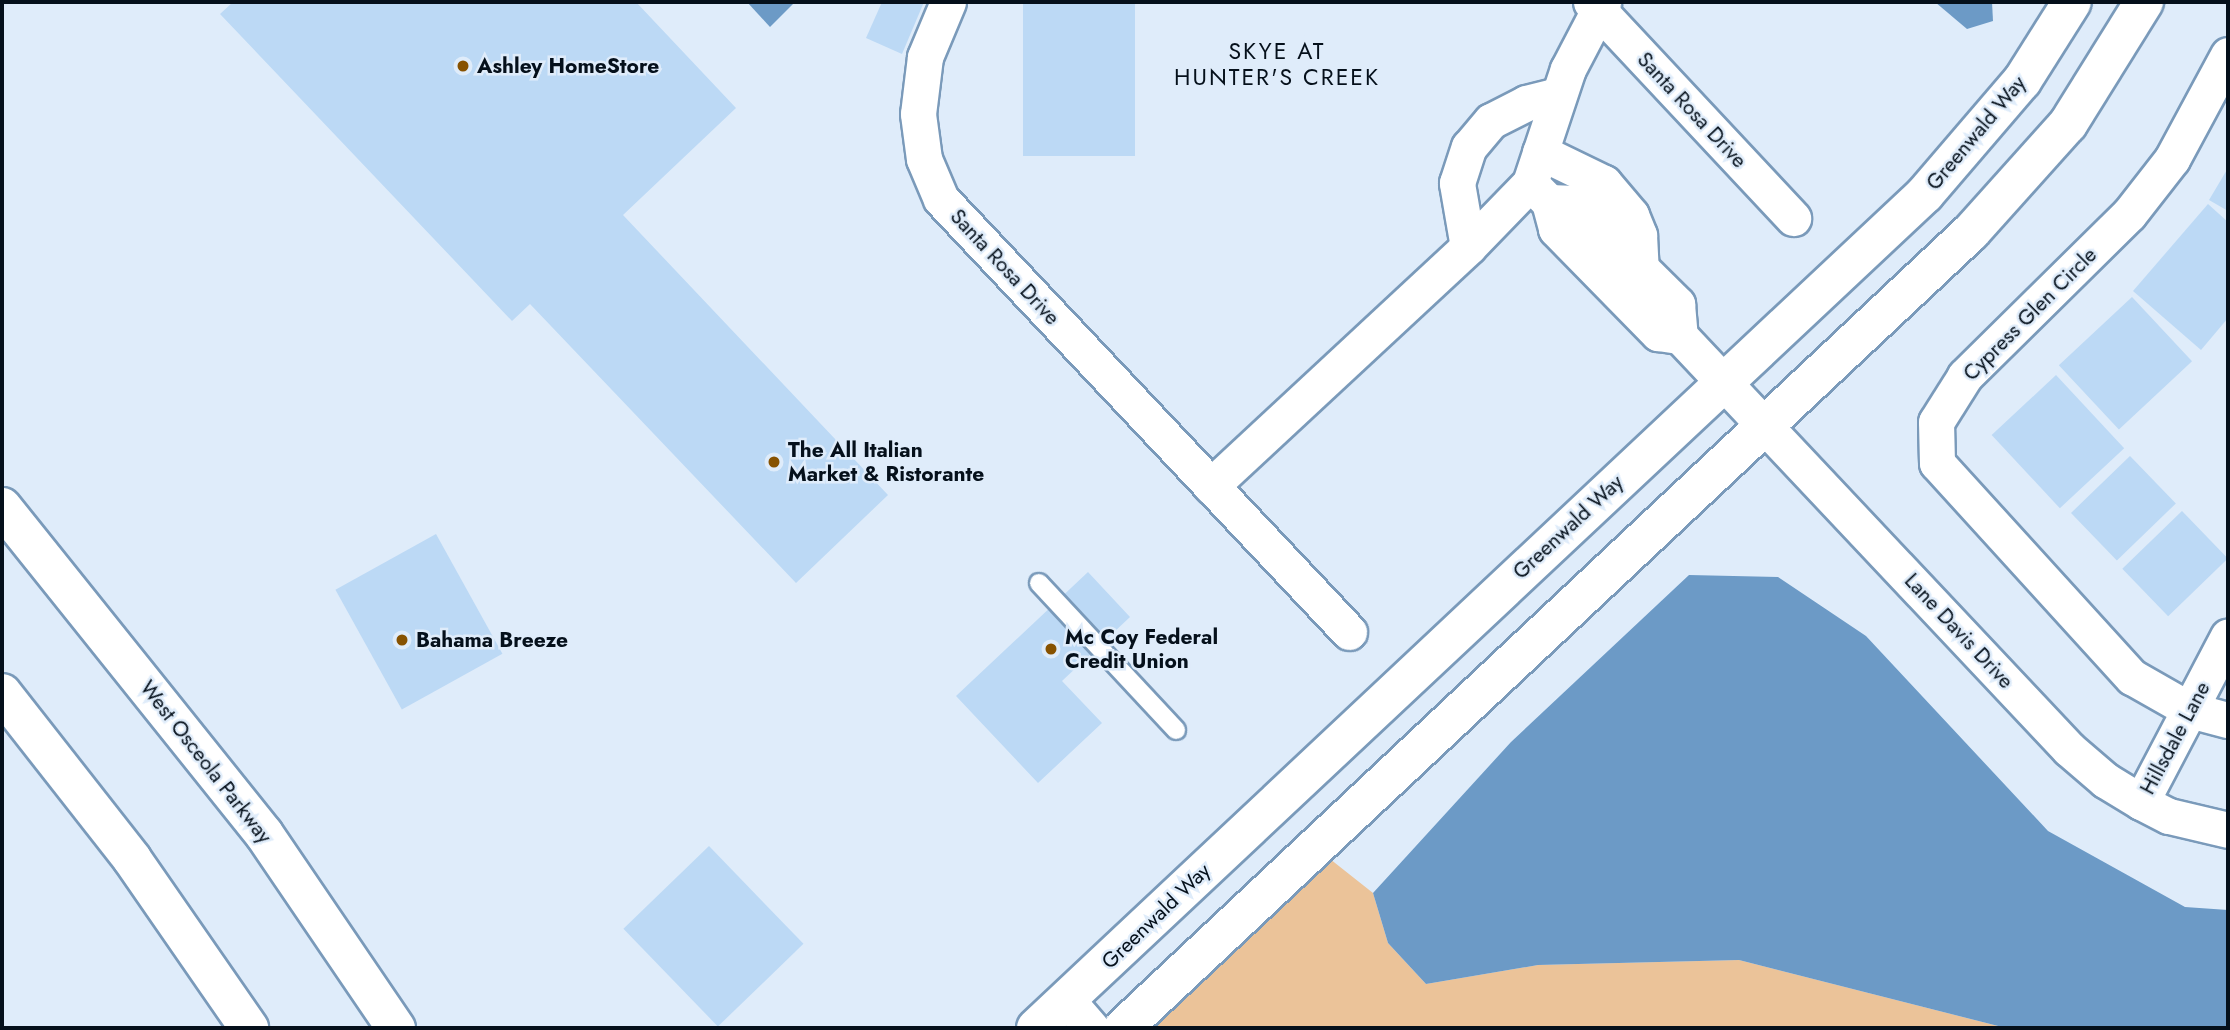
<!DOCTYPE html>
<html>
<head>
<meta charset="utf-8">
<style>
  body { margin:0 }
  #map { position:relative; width:2230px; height:1030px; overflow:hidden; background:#dfecfa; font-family:Jost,sans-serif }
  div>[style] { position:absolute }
  .green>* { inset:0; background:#ebc399 }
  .water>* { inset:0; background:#6c9ac6 }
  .building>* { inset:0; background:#bcd9f5; transform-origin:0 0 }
  .roads { filter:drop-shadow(2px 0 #7a9aba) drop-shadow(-2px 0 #7a9aba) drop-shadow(0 2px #7a9aba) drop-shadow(0 -2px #7a9aba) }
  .lane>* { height:18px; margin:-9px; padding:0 9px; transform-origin:9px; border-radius:9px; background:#fff }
  .street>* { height:35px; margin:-17.5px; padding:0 17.5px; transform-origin:17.5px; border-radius:17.5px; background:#fff }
  .secondary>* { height:38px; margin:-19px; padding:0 19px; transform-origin:19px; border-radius:19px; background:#fff }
  .primary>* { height:38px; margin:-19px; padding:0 19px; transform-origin:19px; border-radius:19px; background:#fff }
  .dots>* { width:19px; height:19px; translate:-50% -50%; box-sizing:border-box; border:4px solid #dfecfa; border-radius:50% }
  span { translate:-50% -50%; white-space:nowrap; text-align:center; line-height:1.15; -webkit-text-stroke:5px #dfecfa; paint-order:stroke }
  .poi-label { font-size:21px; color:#05101b; font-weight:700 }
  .left { translate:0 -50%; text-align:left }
  .street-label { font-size:21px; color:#05101b }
  .neighbourhood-label { font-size:23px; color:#05101b; letter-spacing:2px }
  .frame { position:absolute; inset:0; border:4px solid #05101b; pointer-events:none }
</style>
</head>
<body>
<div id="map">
  <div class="green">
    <div style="clip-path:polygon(1330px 859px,1373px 893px,1388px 943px,1426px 984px,1538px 965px,1739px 960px,2006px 1028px,1148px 1028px)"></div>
  </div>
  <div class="water">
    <div style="clip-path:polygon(747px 2px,795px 2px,770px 27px)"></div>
    <div style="clip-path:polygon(1935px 2px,1992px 2px,1993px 21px,1967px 29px)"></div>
    <div style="clip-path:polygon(1689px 575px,1778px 577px,1866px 636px,2048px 831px,2185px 907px,2228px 910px,2228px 1028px,2006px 1028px,1739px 960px,1538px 965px,1426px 984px,1388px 943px,1373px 893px,1511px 742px)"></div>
  </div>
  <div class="building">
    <div style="clip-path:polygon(233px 2px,636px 2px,736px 108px,623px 215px,888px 495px,796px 583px,530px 304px,512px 321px,220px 14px)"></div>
    <div style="clip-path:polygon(882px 2px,924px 2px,902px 54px,866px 38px)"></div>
    <div style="left:1023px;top:2px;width:112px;height:154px"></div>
    <div style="clip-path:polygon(2228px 168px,2228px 211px,2209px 200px)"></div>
    <div style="clip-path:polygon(2208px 204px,2228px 222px,2228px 318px,2201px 350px,2133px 291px)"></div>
    <div style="left:2132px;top:297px;width:88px;height:100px;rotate:47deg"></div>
    <div style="left:2056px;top:375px;width:100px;height:88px;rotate:47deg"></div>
    <div style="left:2130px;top:456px;width:66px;height:82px;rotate:46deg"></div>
    <div style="left:2182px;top:511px;width:66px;height:83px;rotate:46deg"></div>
    <div style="left:436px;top:534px;width:137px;height:115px;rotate:61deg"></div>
    <div style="clip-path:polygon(1088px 572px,1130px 617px,1062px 681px,1102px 723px,1038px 783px,956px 696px)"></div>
    <div style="left:709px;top:846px;width:136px;height:119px;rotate:46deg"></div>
  </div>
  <div class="roads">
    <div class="lane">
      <div style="left:1039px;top:583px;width:201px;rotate:47deg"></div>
    </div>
    <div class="street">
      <div style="left:948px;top:2px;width:60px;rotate:112.7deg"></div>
      <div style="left:925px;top:57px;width:57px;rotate:97deg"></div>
      <div style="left:918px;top:114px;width:45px;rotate:82.4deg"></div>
      <div style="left:924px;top:159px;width:43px;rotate:67deg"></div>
      <div style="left:941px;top:199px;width:595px;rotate:46.7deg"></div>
      <div style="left:1591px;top:2px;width:296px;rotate:46.9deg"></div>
      <div style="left:2228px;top:55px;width:118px;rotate:118.3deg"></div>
      <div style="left:2172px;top:159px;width:70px;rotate:128deg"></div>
      <div style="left:2129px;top:214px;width:231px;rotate:135.4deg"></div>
      <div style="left:1965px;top:376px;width:54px;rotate:122.2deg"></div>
      <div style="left:1936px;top:422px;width:41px;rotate:88.6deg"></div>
      <div style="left:1937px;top:463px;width:290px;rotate:47.7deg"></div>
      <div style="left:2132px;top:677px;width:67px;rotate:29.6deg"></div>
      <div style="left:2190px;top:710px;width:39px;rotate:15deg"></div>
      <div style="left:1540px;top:152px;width:71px;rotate:25.8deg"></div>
      <div style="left:1604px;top:183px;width:42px;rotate:49.8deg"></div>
      <div style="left:1631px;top:215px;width:22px;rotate:68deg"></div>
      <div style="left:1639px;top:235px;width:33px;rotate:87deg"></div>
      <div style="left:1530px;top:183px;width:27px;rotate:45deg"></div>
      <div style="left:1549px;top:202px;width:28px;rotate:75deg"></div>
      <div style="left:1556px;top:229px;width:146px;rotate:45.6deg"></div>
      <div style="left:1658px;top:333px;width:22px;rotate:8deg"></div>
      <div style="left:1680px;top:336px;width:567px;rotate:46.71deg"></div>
      <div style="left:2069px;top:749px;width:48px;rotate:40.7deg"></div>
      <div style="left:2105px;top:780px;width:42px;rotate:31.4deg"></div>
      <div style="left:2141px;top:802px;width:31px;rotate:27deg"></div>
      <div style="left:2169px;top:816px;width:61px;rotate:13.3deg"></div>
      <div style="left:1549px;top:202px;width:26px;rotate:2deg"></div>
      <div style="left:1575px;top:203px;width:144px;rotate:44.7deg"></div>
      <div style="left:1677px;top:304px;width:32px;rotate:85deg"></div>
      <div style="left:1468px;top:247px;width:65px;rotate:-99.8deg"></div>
      <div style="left:1457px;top:183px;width:38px;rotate:-72deg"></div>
      <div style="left:1469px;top:147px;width:34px;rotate:-50deg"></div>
      <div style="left:1491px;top:121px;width:39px;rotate:-27deg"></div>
      <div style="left:1526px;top:103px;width:33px;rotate:-14deg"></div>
      <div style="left:1211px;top:486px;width:351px;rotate:-42.9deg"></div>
      <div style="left:1468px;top:247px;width:89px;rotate:-45.9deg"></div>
      <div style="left:1530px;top:183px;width:120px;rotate:-71.6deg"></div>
      <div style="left:1568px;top:69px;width:76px;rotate:-62.4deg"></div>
      <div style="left:2141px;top:802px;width:187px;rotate:-62.3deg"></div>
      <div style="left:1067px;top:1000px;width:37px;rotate:49deg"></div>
    </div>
    <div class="secondary">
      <div style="left:1036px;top:1028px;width:1219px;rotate:-43.17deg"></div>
      <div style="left:1925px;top:194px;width:149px;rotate:-49.4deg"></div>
      <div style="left:2022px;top:81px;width:93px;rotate:-57.7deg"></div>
      <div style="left:1123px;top:1028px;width:1163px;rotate:-43.19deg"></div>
      <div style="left:1971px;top:232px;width:145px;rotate:-48.1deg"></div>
      <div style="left:2068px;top:124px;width:144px;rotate:-58.1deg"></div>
    </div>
    <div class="primary">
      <div style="left:2px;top:507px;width:419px;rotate:51.3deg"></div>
      <div style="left:264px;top:834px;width:235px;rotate:55.8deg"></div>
      <div style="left:2px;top:693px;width:211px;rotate:51.9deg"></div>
      <div style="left:132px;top:859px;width:206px;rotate:55.3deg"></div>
    </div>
  </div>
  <div class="dots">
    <div style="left:463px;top:66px;background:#875200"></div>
    <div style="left:774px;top:462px;background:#875200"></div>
    <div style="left:402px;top:640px;background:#875200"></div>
    <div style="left:1051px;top:649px;background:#875200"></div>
  </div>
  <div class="poi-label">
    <span class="left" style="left:477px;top:66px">Ashley HomeStore</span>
    <span class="left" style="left:788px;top:462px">The All Italian<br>Market &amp; Ristorante</span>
    <span class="left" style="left:1065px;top:649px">Mc Coy Federal<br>Credit Union</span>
    <span class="left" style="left:416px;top:640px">Bahama Breeze</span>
  </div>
  <div class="street-label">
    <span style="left:1692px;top:110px;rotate:47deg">Santa Rosa Drive</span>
    <span style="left:1976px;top:133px;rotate:-50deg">Greenwald Way</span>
    <span style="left:1005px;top:267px;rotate:47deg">Santa Rosa Drive</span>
    <span style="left:2030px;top:314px;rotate:-45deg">Cypress Glen Circle</span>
    <span style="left:1568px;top:527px;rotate:-43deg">Greenwald Way</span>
    <span style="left:1959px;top:631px;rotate:47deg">Lane Davis Drive</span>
    <span style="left:2175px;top:738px;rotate:-62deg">Hillsdale Lane</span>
    <span style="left:206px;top:762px;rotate:52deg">West Osceola Parkway</span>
    <span style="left:1156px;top:916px;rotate:-44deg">Greenwald Way</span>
  </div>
  <div class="neighbourhood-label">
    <span style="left:1277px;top:64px">SKYE AT<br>HUNTER'S CREEK</span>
  </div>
  <div class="frame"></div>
</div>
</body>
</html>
